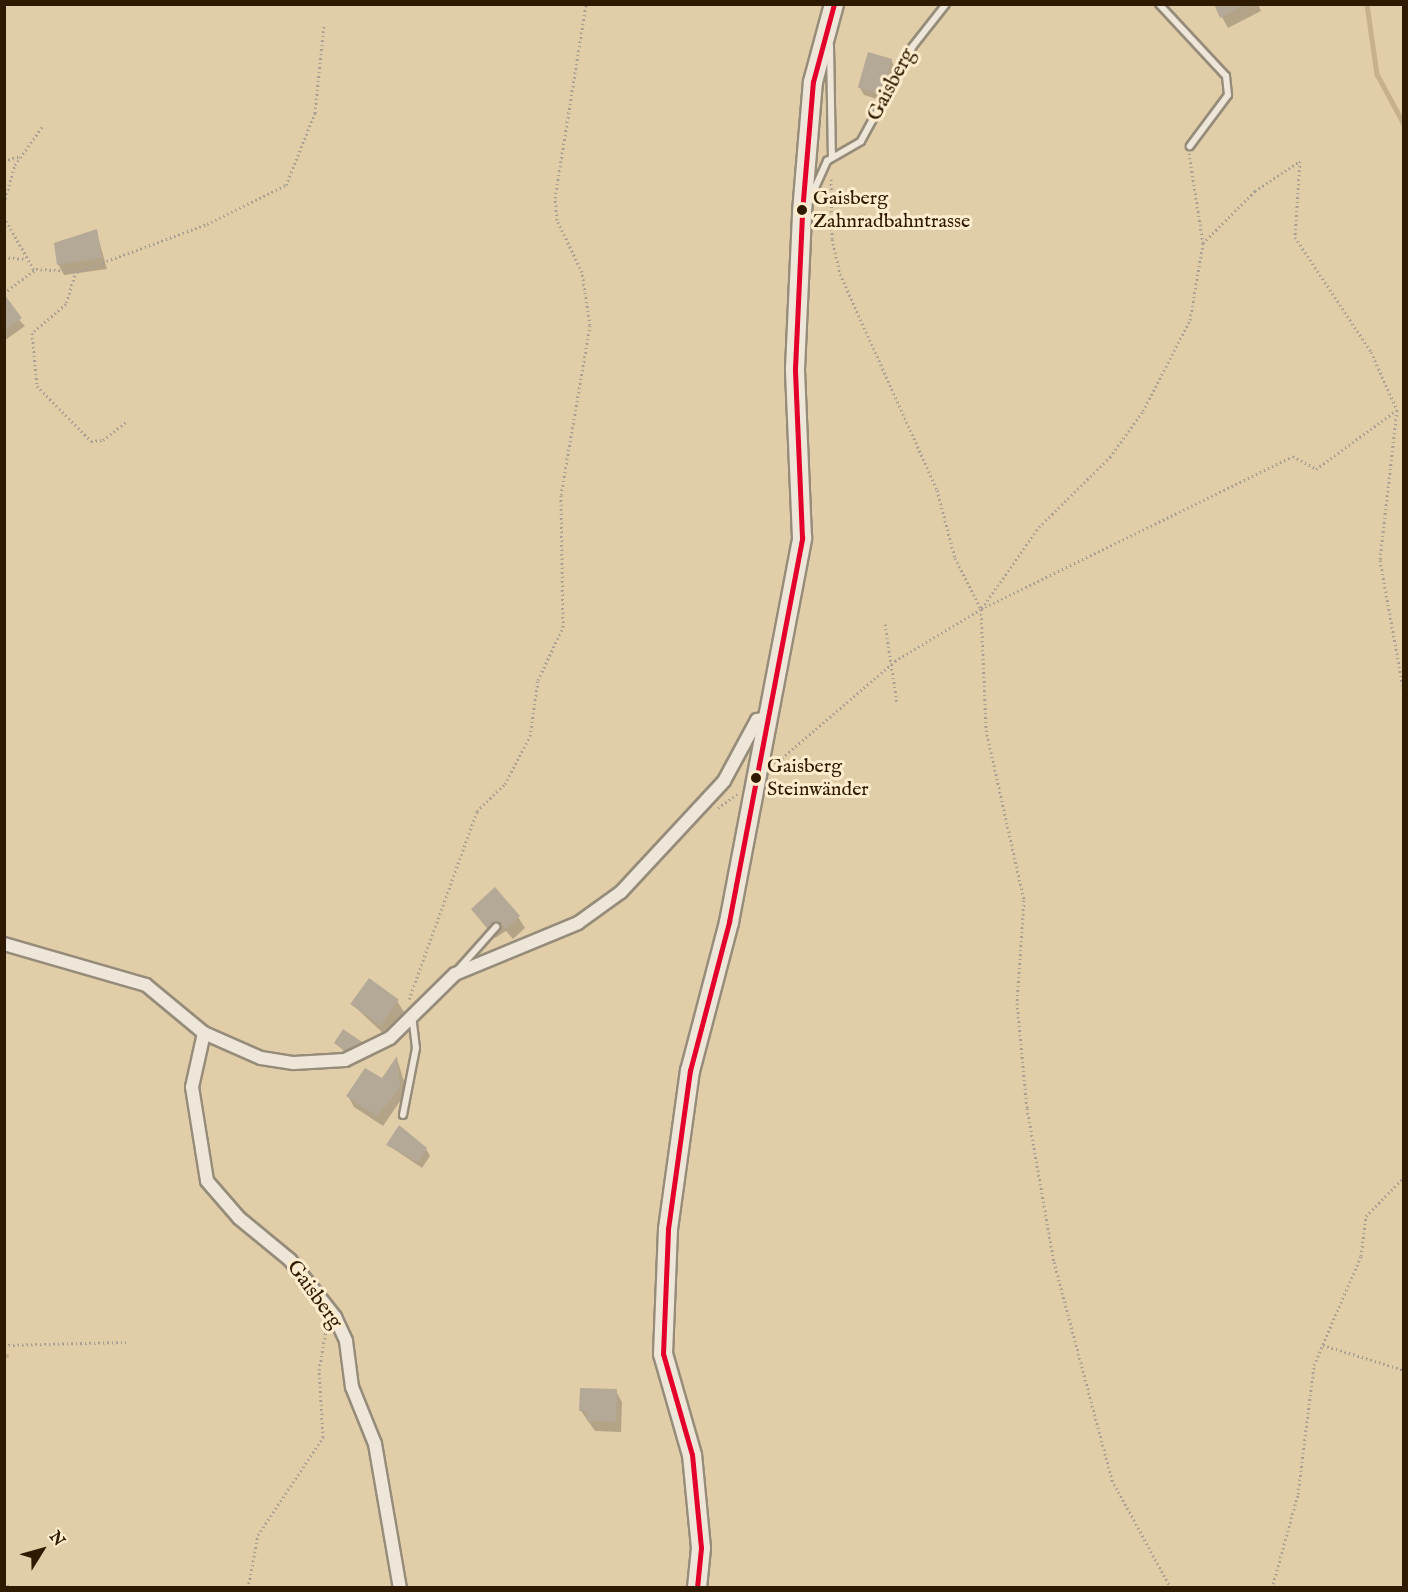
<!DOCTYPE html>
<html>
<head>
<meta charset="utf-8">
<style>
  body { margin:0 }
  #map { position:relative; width:1408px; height:1592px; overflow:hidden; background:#ecddc3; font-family:"IM FELL English",serif }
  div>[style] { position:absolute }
  .green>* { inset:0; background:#e2cda9; transform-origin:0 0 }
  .shadow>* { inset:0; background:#0003 }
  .stream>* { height:4.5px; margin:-2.25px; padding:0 2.25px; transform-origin:2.25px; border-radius:2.25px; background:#c7b18c }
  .building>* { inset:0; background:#b4a996; transform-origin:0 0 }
  .path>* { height:3px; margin-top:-1.5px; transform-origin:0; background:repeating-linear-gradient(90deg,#a7a093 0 1.5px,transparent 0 4.5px) }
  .roads { filter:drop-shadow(2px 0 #968c7a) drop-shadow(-2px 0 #968c7a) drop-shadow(0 2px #968c7a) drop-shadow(0 -2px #968c7a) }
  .service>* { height:6px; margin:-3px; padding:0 3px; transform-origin:3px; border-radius:3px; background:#eee6d9 }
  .minor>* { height:12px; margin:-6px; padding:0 6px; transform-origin:6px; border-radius:6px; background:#eee6d9 }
  .secondary>* { height:18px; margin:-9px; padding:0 9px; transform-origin:9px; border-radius:9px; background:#eee6d9 }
  .bus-1>* { height:4.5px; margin:-2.25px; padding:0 2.25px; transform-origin:2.25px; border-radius:2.25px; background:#e4002b }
  .dots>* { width:16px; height:16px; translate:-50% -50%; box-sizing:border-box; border:3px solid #feeccd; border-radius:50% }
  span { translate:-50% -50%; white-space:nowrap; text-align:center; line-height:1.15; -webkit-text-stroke:6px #feeccd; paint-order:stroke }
  .bus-label { font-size:20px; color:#2e1a00 }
  .left { translate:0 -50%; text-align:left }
  .street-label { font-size:21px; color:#2e1a00 }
  .frame { position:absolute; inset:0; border:6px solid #2e1a00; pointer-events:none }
  .north { position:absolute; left:12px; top:1520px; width:60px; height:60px; -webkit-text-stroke:4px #feeccd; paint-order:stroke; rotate:53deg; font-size:16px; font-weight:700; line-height:24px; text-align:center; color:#2e1a00 }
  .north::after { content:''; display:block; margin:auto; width:21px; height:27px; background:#2e1a00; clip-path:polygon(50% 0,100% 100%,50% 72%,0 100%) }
</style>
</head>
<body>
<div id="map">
  <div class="green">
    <div style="left:4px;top:5px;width:1399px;height:1582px"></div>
  </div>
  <div class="shadow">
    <div style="clip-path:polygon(1215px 4px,1258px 4px,1261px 11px,1228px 28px)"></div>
    <div style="clip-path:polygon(891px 60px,895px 67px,884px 101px,864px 95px,860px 88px)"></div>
    <div style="clip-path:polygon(96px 230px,107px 269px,64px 275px,58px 264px)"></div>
    <div style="clip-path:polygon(4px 304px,25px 326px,4px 341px)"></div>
    <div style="clip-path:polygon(472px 910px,518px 917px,525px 928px,513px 939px,506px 931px,495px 938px)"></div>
    <div style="clip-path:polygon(397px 1001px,404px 1012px,386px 1036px,352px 1004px)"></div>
    <div style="clip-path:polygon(336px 1043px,361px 1043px,365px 1050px,350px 1057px)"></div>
    <div style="clip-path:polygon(397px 1059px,407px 1091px,383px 1126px,354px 1107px,348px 1096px,382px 1081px)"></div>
    <div style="clip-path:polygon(388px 1145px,426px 1149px,430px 1156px,422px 1168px)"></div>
    <div style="clip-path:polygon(616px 1391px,622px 1402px,621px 1432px,595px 1431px,581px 1411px)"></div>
  </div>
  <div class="stream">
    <div style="left:1367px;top:4px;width:71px;rotate:81.9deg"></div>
    <div style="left:1377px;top:74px;width:57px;rotate:61.6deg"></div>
    <div style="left:4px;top:1356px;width:3px"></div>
  </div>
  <div class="building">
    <div style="clip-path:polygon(1214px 4px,1247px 4px,1220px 18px)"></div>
    <div style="left:868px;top:52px;width:25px;height:37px;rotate:16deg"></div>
    <div style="clip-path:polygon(97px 229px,102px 258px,57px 265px,54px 243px)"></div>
    <div style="clip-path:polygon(4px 294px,22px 318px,4px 331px)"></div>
    <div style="clip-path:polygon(495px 887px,520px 916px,506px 929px,499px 921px,488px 928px,471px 909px)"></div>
    <div style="left:369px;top:978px;width:37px;height:32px;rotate:36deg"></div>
    <div style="clip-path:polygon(343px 1029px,362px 1042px,362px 1043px,345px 1051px,334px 1043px)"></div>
    <div style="clip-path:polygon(397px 1056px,400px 1088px,377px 1116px,346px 1096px,365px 1068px,382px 1078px)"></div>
    <div style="clip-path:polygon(399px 1125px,427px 1148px,418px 1162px,386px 1145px)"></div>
    <div style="clip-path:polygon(580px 1388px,617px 1389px,616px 1422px,587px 1421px,587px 1411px,579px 1411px)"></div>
  </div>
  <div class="path">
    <div style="left:1189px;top:153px;width:91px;rotate:81.2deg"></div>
    <div style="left:1203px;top:243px;width:74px;rotate:-45deg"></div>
    <div style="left:1255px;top:191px;width:54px;rotate:-33.7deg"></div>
    <div style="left:1300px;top:161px;width:76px;rotate:93.8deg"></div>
    <div style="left:1295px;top:237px;width:138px;rotate:56.5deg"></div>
    <div style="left:1371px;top:352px;width:64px;rotate:65.9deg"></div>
    <div style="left:1397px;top:410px;width:151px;rotate:96.5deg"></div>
    <div style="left:1380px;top:560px;width:135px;rotate:79.8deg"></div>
    <div style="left:4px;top:161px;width:17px;rotate:-17deg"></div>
    <div style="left:831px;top:179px;width:60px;rotate:89deg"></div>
    <div style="left:832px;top:239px;width:36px;rotate:77deg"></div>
    <div style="left:840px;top:274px;width:237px;rotate:65.8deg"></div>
    <div style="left:937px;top:490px;width:70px;rotate:75.2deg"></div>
    <div style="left:955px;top:558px;width:57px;rotate:63deg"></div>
    <div style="left:981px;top:609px;width:121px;rotate:87.6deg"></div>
    <div style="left:986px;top:730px;width:174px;rotate:77.4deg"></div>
    <div style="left:1024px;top:900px;width:103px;rotate:93.9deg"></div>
    <div style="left:1017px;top:1003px;width:105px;rotate:84.6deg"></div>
    <div style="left:1027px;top:1108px;width:156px;rotate:80.1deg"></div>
    <div style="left:1054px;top:1262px;width:226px;rotate:75.1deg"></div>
    <div style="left:1112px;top:1480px;width:123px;rotate:61.4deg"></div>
    <div style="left:4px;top:203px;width:40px;rotate:-74deg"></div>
    <div style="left:15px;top:165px;width:47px;rotate:-54.6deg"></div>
    <div style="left:4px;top:217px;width:61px;rotate:60.5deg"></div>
    <div style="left:4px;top:257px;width:20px;rotate:6deg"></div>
    <div style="left:77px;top:272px;width:139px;rotate:-20.3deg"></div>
    <div style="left:207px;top:224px;width:88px;rotate:-26.3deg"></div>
    <div style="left:286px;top:185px;width:78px;rotate:-68.1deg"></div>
    <div style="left:315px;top:113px;width:89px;rotate:-84.2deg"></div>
    <div style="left:4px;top:293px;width:40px;rotate:-37deg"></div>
    <div style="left:36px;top:269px;width:40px;rotate:2.9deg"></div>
    <div style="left:76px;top:271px;width:34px;rotate:107deg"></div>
    <div style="left:66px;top:304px;width:45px;rotate:139.5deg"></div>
    <div style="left:32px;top:333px;width:53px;rotate:84.6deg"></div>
    <div style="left:37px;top:386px;width:77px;rotate:45.5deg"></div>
    <div style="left:91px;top:441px;width:12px;rotate:-5deg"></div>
    <div style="left:103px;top:440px;width:29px;rotate:-38deg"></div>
    <div style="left:982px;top:608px;width:99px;rotate:-54.9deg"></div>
    <div style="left:1039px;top:527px;width:100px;rotate:-44.6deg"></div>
    <div style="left:1110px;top:457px;width:57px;rotate:-54.3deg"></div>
    <div style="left:1143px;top:411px;width:102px;rotate:-62.7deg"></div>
    <div style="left:1190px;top:320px;width:78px;rotate:-80.4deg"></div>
    <div style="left:885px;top:624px;width:79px;rotate:81.3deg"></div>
    <div style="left:775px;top:764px;width:158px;rotate:-40.6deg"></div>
    <div style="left:895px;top:661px;width:100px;rotate:-31.2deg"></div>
    <div style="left:981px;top:609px;width:347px;rotate:-26.1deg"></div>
    <div style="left:1293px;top:456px;width:26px;rotate:29deg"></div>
    <div style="left:1316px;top:469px;width:100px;rotate:-36.1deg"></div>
    <div style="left:718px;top:808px;width:24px;rotate:-36deg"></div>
    <div style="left:409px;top:999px;width:200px;rotate:-70.1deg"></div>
    <div style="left:477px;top:811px;width:39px;rotate:-44deg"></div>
    <div style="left:505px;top:784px;width:54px;rotate:-62.5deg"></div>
    <div style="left:530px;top:736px;width:57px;rotate:-81.9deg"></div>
    <div style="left:538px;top:680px;width:59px;rotate:-64.7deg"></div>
    <div style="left:563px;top:627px;width:132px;rotate:-90.9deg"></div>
    <div style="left:561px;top:495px;width:172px;rotate:-80.3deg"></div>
    <div style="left:590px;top:325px;width:54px;rotate:-98.6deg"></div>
    <div style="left:582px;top:272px;width:58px;rotate:-115.7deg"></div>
    <div style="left:557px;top:220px;width:22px;rotate:-95deg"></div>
    <div style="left:555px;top:198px;width:196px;rotate:-80.9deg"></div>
    <div style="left:4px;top:1345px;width:122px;rotate:-1.4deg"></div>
    <div style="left:1323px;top:1345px;width:85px;rotate:17.2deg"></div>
    <div style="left:4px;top:1582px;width:8px;rotate:45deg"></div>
    <div style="left:248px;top:1588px;width:54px;rotate:-79.3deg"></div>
    <div style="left:258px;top:1535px;width:118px;rotate:-56.4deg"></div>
    <div style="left:323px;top:1437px;width:67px;rotate:-93.4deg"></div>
    <div style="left:319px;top:1370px;width:41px;rotate:-80.1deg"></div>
    <div style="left:1272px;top:1588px;width:98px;rotate:-74.5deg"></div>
    <div style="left:1298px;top:1494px;width:130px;rotate:-82.9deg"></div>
    <div style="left:1314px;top:1365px;width:119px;rotate:-66.7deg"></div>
    <div style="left:1361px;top:1256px;width:40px;rotate:-82.9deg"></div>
    <div style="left:1366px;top:1216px;width:54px;rotate:-45.7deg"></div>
  </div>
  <div class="roads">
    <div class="service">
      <div style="left:1159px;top:4px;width:98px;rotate:47.1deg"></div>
      <div style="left:1226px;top:76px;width:19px;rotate:84deg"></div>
      <div style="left:1228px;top:95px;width:64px;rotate:126.7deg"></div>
      <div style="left:830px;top:46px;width:111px;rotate:89deg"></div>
      <div style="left:810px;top:199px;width:42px;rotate:-65.9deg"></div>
      <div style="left:827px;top:161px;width:39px;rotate:-30deg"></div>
      <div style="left:861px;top:141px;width:108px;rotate:-61.3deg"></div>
      <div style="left:913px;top:46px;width:53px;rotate:-51.8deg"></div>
      <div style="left:455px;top:973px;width:62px;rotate:-48.3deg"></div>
      <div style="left:403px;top:1115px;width:68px;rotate:-79deg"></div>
      <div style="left:416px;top:1048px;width:31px;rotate:-97deg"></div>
    </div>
    <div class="minor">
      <div style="left:4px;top:944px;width:148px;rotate:16.1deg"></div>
      <div style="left:146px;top:985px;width:75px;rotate:39.6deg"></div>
      <div style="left:204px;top:1033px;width:62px;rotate:23.7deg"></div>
      <div style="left:261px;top:1058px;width:33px;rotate:9deg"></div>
      <div style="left:294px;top:1063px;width:51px;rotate:-3.4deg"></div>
      <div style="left:345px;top:1060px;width:50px;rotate:-26.1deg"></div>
      <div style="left:390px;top:1038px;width:91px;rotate:-44.6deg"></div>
      <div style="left:455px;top:974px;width:133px;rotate:-22.5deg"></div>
      <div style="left:578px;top:923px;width:53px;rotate:-35.8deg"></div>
      <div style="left:621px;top:892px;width:151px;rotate:-47.1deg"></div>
      <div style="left:724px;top:781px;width:69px;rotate:-61.6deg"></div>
      <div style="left:757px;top:720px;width:12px;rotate:-9deg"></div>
      <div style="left:204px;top:1033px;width:55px;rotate:102.5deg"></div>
      <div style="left:192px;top:1087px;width:95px;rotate:80.9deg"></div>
      <div style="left:207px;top:1181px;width:49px;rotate:49.1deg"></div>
      <div style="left:239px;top:1218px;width:66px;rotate:39.5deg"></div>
      <div style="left:290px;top:1260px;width:73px;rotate:51.7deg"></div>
      <div style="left:335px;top:1317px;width:26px;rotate:65deg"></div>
      <div style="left:346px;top:1341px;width:46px;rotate:82.6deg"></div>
      <div style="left:352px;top:1387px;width:61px;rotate:68deg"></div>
      <div style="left:375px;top:1444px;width:146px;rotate:80.2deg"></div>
    </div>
    <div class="secondary">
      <div style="left:697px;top:1588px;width:40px;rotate:-84.3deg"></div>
      <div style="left:701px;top:1548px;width:93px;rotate:-95.5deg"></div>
      <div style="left:692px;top:1455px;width:105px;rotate:-106deg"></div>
      <div style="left:663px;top:1354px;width:125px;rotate:-87.7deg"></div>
      <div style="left:668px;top:1229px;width:160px;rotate:-82.1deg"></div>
      <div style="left:690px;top:1071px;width:154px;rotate:-75.3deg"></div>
      <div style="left:729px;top:922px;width:391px;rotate:-79.2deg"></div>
      <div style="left:802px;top:538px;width:169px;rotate:-92.4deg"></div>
      <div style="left:795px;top:369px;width:157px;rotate:-87.4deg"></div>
      <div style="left:802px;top:212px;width:130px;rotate:-85.2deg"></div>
      <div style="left:813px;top:82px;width:81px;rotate:-74.9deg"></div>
    </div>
  </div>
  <div class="bus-1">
    <div style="left:697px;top:1588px;width:40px;rotate:-84.3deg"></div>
    <div style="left:701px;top:1548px;width:93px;rotate:-95.5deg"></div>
    <div style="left:692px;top:1455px;width:105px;rotate:-106deg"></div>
    <div style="left:663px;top:1354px;width:125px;rotate:-87.7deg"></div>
    <div style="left:668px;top:1229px;width:160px;rotate:-82.1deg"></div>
    <div style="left:690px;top:1071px;width:154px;rotate:-75.3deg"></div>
    <div style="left:729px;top:922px;width:391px;rotate:-79.2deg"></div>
    <div style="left:802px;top:538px;width:169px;rotate:-92.4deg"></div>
    <div style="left:795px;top:369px;width:157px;rotate:-87.4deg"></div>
    <div style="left:802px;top:212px;width:130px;rotate:-85.2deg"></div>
    <div style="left:813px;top:82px;width:81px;rotate:-74.9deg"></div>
  </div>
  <div class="dots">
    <div style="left:802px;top:210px;background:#2e1a00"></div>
    <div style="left:756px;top:778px;background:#2e1a00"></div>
  </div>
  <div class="bus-label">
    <span class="left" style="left:813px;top:210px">Gaisberg<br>Zahnradbahntrasse</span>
    <span class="left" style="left:767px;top:778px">Gaisberg<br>Steinwänder</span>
  </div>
  <div class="street-label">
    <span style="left:892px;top:85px;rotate:-62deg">Gaisberg</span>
    <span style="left:314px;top:1295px;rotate:54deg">Gaisberg</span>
  </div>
  <div class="frame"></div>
  <div class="north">N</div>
</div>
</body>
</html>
